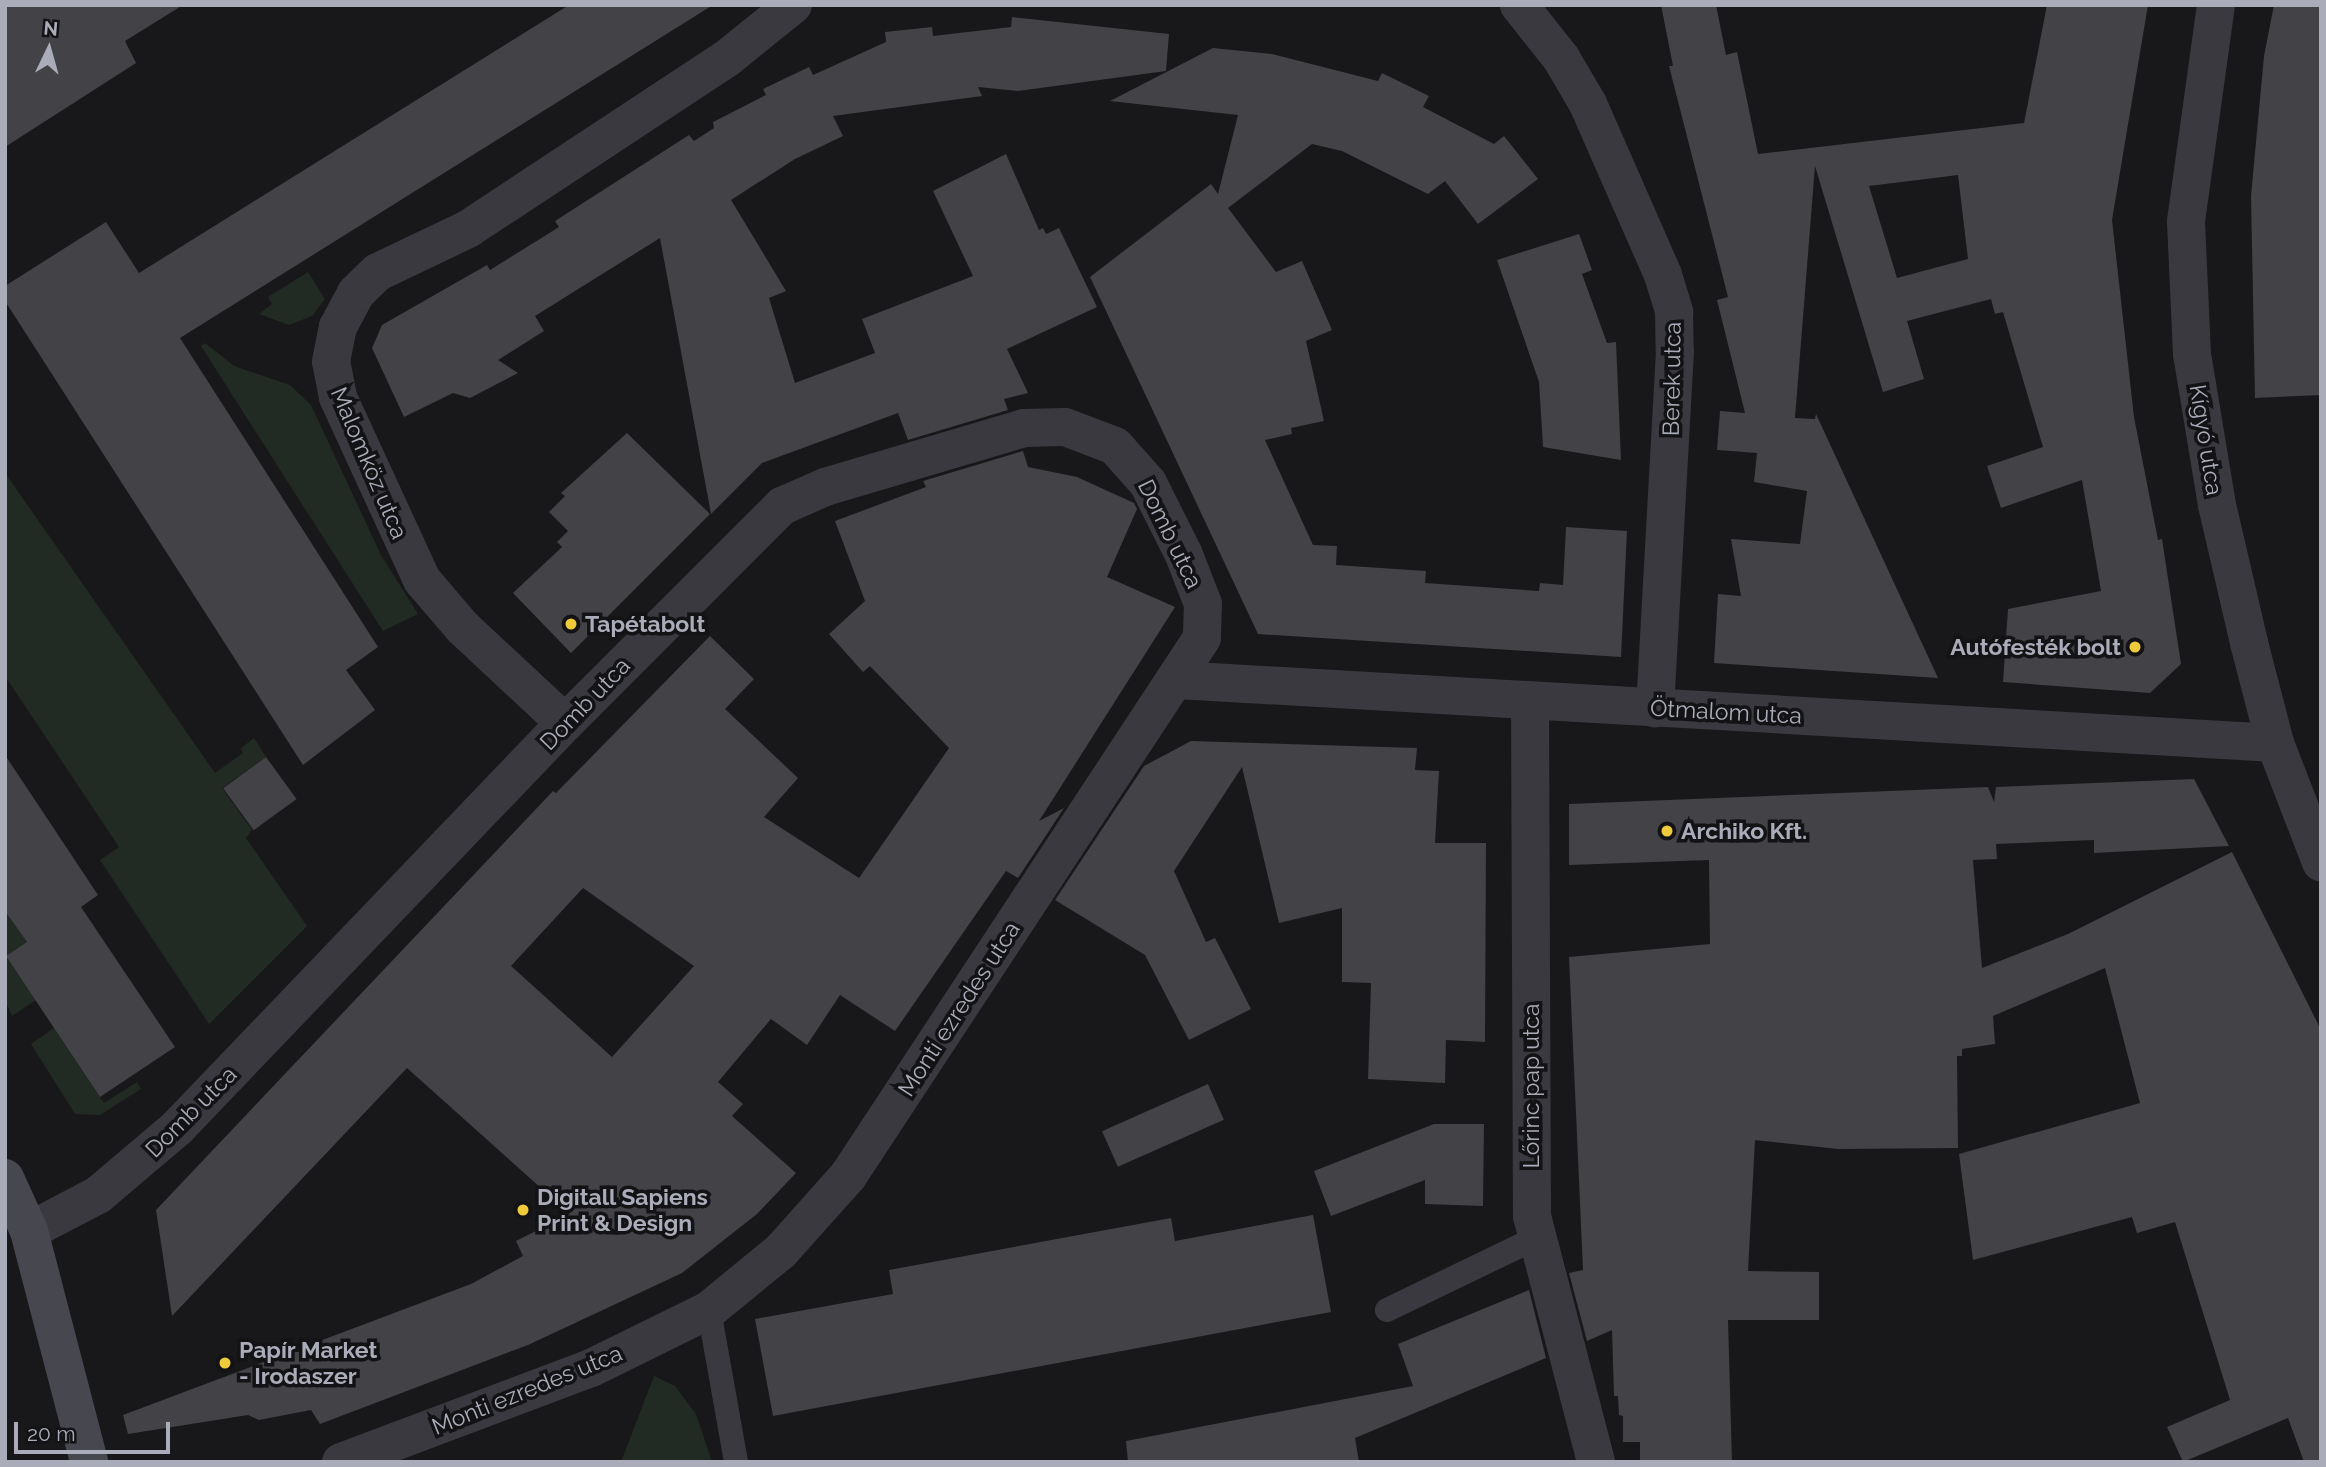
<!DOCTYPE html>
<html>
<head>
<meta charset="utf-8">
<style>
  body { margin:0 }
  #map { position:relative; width:2326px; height:1467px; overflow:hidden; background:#18181a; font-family:Raleway,sans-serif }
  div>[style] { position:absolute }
  .green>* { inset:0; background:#222a24 }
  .building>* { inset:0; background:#424247; transform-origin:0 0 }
  .lane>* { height:24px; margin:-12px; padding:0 12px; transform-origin:12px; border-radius:12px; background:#39393f }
  .street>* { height:38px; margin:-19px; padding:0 19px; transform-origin:19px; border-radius:19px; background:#39393f }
  .secondary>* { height:38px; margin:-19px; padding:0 19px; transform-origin:19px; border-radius:19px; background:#47484f }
  .dots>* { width:19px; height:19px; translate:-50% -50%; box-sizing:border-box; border:4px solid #131315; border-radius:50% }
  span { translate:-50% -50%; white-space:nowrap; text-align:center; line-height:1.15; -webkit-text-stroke:7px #131315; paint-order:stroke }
  .street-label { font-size:23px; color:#aaadb9 }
  .poi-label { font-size:23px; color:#aaadb9; font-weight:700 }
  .left { translate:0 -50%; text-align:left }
  .right { translate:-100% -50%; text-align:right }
  .frame { position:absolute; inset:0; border:7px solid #aaadb9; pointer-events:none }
  .north { position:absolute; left:14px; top:14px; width:70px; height:70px; -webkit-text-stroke:5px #131315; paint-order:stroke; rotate:5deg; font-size:19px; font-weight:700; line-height:28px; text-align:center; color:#aaadb9 }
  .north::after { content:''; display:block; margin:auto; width:24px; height:32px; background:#aaadb9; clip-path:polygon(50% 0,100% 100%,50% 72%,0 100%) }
  .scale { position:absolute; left:14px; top:1422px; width:156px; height:32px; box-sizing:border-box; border:4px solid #aaadb9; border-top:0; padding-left:9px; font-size:21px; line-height:24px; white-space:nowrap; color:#aaadb9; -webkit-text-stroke:5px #131315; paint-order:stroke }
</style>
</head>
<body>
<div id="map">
  <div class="green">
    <div style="clip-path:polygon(308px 272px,325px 299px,312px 316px,289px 325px,259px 314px,272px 304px,268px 297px)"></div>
    <div style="clip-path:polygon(205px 343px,234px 366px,290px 385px,311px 405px,381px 555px,418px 614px,383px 631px,201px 346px)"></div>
    <div style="clip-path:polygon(5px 473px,215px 773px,243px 753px,241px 748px,254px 738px,266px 757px,222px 788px,252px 830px,246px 838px,307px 926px,209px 1024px,100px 860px,119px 847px,5px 676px)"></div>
    <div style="clip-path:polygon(5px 910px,27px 942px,6px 956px,36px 1000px,12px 1016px,5px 1000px)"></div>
    <div style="clip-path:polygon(54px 1028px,104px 1103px,137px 1082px,141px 1089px,100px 1115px,75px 1114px,31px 1044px)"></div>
    <div style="clip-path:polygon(654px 1376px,675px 1386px,696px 1414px,712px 1462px,621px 1462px)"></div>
  </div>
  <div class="building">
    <div style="clip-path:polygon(5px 5px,183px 5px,125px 41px,136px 63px,5px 147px)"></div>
    <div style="clip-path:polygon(569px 5px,713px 5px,180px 338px,378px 647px,346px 670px,375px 710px,303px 765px,5px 301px,5px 286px,106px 222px,139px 273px)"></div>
    <div style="clip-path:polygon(evenodd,1661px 5px,1716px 5px,1726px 55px,1737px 52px,1758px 154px,2024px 123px,2047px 5px,2148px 5px,2112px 220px,2134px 417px,2158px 540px,2162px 539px,2181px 664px,2150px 693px,2003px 682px,2008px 609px,2101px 591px,2082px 480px,2001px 508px,1987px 466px,2043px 447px,2003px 312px,1995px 314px,1991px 299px,1907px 321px,1924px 379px,1883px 392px,1815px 166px,1795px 418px,1815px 419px,1816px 414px,1938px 678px,1714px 663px,1718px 594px,1741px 596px,1731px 539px,1800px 544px,1807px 491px,1754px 482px,1757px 453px,1717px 450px,1720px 411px,1745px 413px,1717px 300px,1728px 297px,1669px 66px,1673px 66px,1661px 5px,1958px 175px,1968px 259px,1897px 278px,1869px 186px,1958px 175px)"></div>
    <div style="clip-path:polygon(2274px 5px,2321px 5px,2321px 395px,2255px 398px,2251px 196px,2264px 56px)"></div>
    <div style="clip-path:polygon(1012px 17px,1169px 34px,1166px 71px,1018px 91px,978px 87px,982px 96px,833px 116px,843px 136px,795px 159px,731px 200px,786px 291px,769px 298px,795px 383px,875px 353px,862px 319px,973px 276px,933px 191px,1006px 154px,1039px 230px,1043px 228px,1046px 234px,1059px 228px,1097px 307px,1007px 349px,1028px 393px,1004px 399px,1008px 410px,908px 440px,898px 413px,762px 463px,711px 514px,660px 238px,535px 316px,544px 331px,498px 360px,518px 373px,470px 398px,453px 393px,404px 417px,372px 348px,382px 325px,487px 265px,490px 270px,559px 227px,555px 221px,689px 135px,694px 141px,714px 128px,713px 122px,766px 95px,763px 89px,809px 67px,813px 75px,886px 42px,885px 32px,932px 27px,933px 36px,1011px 27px)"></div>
    <div style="clip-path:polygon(1213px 48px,1272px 54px,1378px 81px,1382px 73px,1429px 96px,1423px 107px,1494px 144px,1504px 136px,1538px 179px,1478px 224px,1445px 181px,1428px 194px,1342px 151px,1312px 144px,1228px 208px,1276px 272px,1302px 261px,1332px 330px,1306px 341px,1324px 421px,1291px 428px,1292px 434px,1265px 440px,1313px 545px,1337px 546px,1336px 565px,1426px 571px,1425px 583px,1539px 591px,1540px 583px,1563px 585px,1566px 527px,1627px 531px,1621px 657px,1258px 634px,1090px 277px,1211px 184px,1218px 194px,1238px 115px,1110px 101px)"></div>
    <div style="clip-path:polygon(1579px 234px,1592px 270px,1582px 274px,1607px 343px,1616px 342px,1621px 460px,1543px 447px,1539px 382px,1497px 260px)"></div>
    <div style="clip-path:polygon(627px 433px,710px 514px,571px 653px,513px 593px,562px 547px,557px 542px,568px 531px,549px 512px,565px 496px,561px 493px)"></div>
    <div style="clip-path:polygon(evenodd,1023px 451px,1028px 467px,1077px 477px,1134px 503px,1137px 509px,1107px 577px,1175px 607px,1039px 821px,1064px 808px,1018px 878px,1006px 871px,895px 1031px,840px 995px,807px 1045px,771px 1019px,718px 1082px,743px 1104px,732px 1116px,796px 1173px,757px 1214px,682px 1273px,528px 1345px,320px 1424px,311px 1410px,259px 1420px,248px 1415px,128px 1434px,123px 1415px,471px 1284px,523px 1256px,516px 1241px,570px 1214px,407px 1068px,172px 1316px,156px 1210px,553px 791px,556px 793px,710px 636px,754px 679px,725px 709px,798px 778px,764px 817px,859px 878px,949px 748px,870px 666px,863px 672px,829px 634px,865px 601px,835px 521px,926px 487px,923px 481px,1023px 451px,583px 888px,694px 966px,612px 1057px,511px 966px,583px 888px)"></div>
    <div style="clip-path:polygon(1191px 741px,1417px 748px,1415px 770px,1439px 771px,1435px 843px,1486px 843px,1485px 1042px,1446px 1040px,1445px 1083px,1368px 1079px,1371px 983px,1342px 982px,1342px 908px,1279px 923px,1242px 767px,1174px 871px,1206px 942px,1215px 938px,1251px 1009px,1189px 1040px,1145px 955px,1055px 900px,1144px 766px)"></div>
    <div style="clip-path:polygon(5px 755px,98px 895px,81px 907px,175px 1047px,100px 1097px,6px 956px,27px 942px,5px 911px)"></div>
    <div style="left:266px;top:757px;width:52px;height:53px;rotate:54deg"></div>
    <div style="clip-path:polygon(2194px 779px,2229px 846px,2094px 853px,2094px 840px,1996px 844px,1997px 859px,1973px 860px,1982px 968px,2068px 934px,2232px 852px,2321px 1030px,2321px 1462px,2304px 1462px,2288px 1418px,2183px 1462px,2167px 1427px,2230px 1400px,2175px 1222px,2137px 1233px,2132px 1217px,1973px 1260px,1959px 1154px,2140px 1103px,2105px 968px,1993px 1016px,1995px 1044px,1962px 1049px,1962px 1056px,1957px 1056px,1958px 1148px,1838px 1149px,1755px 1140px,1748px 1271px,1819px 1272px,1819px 1320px,1728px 1320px,1732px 1462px,1640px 1462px,1640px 1442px,1623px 1442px,1623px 1416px,1619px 1415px,1618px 1396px,1614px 1396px,1612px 1330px,1587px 1341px,1569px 1273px,1583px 1270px,1569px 957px,1710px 944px,1709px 860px,1569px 865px,1569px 804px,1988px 787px,1994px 802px,1996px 787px)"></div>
    <div style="left:1208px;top:1084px;width:39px;height:116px;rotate:66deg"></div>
    <div style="clip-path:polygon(1434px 1124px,1484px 1124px,1483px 1206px,1425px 1204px,1425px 1180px,1331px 1216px,1314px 1171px)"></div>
    <div style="clip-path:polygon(1313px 1215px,1331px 1312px,773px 1416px,755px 1319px,893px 1294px,889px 1270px,1171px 1218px,1175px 1241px)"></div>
    <div style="clip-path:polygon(1529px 1290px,1546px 1358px,1355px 1438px,1359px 1462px,1128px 1462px,1126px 1441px,1413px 1386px,1398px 1344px)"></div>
  </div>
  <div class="lane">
    <div style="left:709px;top:1310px;width:154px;rotate:79.9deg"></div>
    <div style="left:1387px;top:1310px;width:165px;rotate:-25.8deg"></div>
  </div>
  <div class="street">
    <div style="left:1519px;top:5px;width:68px;rotate:51.6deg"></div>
    <div style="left:1561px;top:58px;width:53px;rotate:59.6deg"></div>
    <div style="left:1588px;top:104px;width:187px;rotate:66.3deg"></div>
    <div style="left:1663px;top:275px;width:39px;rotate:73deg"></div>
    <div style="left:1674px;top:312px;width:39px;rotate:89deg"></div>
    <div style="left:1675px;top:351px;width:358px;rotate:93.2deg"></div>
    <div style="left:2216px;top:5px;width:219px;rotate:97.9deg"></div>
    <div style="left:2186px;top:222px;width:132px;rotate:87.4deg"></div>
    <div style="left:2192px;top:354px;width:153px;rotate:80.6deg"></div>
    <div style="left:2217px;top:505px;width:142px;rotate:76.9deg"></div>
    <div style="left:2249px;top:643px;width:103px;rotate:75.4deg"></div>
    <div style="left:2275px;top:743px;width:128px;rotate:68.9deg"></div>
    <div style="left:1177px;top:680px;width:1100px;rotate:3.28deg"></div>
    <div style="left:1530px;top:701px;width:515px;rotate:89.78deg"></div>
    <div style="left:1532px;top:1216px;width:254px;rotate:75.4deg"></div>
    <div style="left:565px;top:723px;width:139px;rotate:-137deg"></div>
    <div style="left:463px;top:628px;width:63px;rotate:-130.5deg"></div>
    <div style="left:422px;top:580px;width:201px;rotate:-114.7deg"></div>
    <div style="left:338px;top:397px;width:36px;rotate:-101deg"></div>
    <div style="left:331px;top:362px;width:36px;rotate:-79deg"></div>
    <div style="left:338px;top:327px;width:38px;rotate:-62deg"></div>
    <div style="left:356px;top:293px;width:30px;rotate:-44deg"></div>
    <div style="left:378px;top:272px;width:100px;rotate:-25.5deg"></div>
    <div style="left:468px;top:229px;width:309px;rotate:-33.4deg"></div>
    <div style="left:726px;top:59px;width:86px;rotate:-38.9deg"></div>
    <div style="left:29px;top:1231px;width:78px;rotate:-27.6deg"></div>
    <div style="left:98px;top:1195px;width:104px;rotate:-40.3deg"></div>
    <div style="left:177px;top:1128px;width:561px;rotate:-46.23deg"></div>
    <div style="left:565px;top:723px;width:307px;rotate:-45deg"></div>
    <div style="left:782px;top:506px;width:47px;rotate:-23.8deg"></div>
    <div style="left:825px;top:487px;width:208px;rotate:-16.5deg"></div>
    <div style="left:1024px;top:428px;width:41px;rotate:-1.4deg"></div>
    <div style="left:1065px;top:427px;width:53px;rotate:20.8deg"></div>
    <div style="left:1115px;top:446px;width:50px;rotate:48.3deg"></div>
    <div style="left:1148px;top:483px;width:80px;rotate:63.4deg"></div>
    <div style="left:1184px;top:555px;width:53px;rotate:68.8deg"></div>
    <div style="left:1203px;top:604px;width:34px;rotate:92deg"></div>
    <div style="left:1202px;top:638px;width:644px;rotate:123.34deg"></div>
    <div style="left:848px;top:1176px;width:101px;rotate:131.8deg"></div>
    <div style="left:781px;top:1251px;width:93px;rotate:140.7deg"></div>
    <div style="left:709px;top:1310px;width:131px;rotate:153.8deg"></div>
    <div style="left:591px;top:1368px;width:267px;rotate:159.4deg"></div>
  </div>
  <div class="secondary">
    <div style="left:5px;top:1178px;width:58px;rotate:65.6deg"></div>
    <div style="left:29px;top:1231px;width:239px;rotate:75.4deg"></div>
  </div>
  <div class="dots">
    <div style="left:571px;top:624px;background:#efcb3b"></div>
    <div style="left:2135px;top:647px;background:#efcb3b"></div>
    <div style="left:1667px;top:831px;background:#efcb3b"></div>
    <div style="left:523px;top:1210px;background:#efcb3b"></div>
    <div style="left:225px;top:1363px;background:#efcb3b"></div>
  </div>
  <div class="street-label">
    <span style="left:1672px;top:379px;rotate:-89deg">Berek utca</span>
    <span style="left:2206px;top:440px;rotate:81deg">Kígyó utca</span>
    <span style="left:369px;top:463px;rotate:67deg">Malomköz utca</span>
    <span style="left:1170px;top:534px;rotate:64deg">Domb utca</span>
    <span style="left:585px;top:704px;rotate:-46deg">Domb utca</span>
    <span style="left:1726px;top:712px;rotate:3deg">Ötmalom utca</span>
    <span style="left:959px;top:1009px;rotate:-57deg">Monti ezredes utca</span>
    <span style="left:1531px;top:1086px;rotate:-90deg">Lőrinc pap utca</span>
    <span style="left:191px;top:1112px;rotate:-45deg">Domb utca</span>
    <span style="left:527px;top:1390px;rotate:-22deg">Monti ezredes utca</span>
  </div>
  <div class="poi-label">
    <span class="left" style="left:585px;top:624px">Tapétabolt</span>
    <span class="right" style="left:2121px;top:647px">Autófesték bolt</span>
    <span class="left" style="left:1681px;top:831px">Archiko Kft.</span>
    <span class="left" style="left:537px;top:1210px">Digitall Sapiens<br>Print &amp; Design</span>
    <span class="left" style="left:239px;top:1363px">Papír Market<br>- Irodaszer</span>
  </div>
  <div class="frame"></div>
  <div class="north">N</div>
  <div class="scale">20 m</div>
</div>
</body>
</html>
